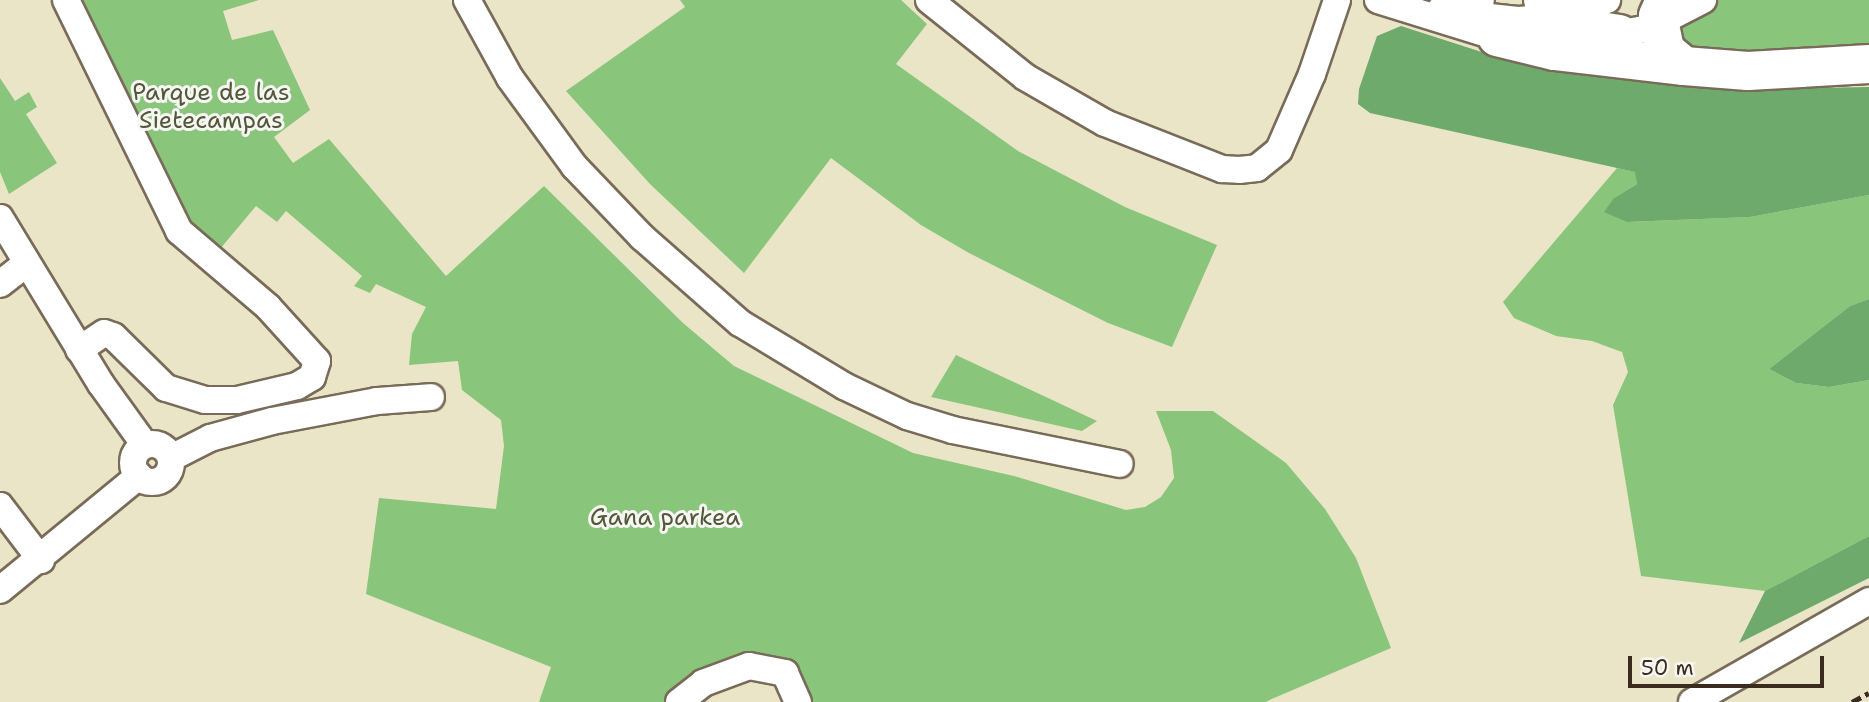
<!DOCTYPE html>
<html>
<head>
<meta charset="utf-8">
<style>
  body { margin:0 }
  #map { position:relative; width:1869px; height:702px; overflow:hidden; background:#ebe5c7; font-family:"Shantell Sans",sans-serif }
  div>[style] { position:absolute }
  .green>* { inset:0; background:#89c57b }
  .forest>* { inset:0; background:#6eaa6b }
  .roads { filter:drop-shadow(2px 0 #796b59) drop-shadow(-2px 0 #796b59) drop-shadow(0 2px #796b59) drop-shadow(0 -2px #796b59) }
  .minor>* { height:26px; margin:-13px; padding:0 13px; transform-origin:13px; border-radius:13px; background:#fff }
  .minor>.ring { margin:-13px; padding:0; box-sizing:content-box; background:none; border:26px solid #fff; border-radius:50% }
  .highway>* { height:38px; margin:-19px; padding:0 19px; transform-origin:19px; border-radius:19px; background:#fff }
  .rail>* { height:5px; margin-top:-2.5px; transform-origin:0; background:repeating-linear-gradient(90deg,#3b2a1e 0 10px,transparent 0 15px) }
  span { translate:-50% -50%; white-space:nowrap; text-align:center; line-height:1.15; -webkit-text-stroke:6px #f6f6f2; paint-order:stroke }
  .park-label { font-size:24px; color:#52583a }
  .scale { position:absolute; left:1628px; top:656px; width:196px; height:32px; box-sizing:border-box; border:4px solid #3b2a1e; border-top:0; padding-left:9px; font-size:21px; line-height:24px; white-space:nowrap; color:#3b2a1e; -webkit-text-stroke:5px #f6f6f2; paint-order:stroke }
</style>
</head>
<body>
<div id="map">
  <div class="green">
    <div style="clip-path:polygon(80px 0,259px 0,223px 11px,232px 40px,273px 30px,310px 110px,274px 137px,293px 163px,329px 139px,446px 276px,544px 186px,683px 323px,734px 366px,913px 453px,1014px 476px,1126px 510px,1145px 507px,1161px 497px,1174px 478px,1171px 450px,1156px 411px,1213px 411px,1286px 463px,1325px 509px,1356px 558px,1391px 648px,1265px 702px,798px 702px,785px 673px,749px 666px,679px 702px,539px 702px,551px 667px,366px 594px,379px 498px,496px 509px,504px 446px,501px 420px,462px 390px,458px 361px,409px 365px,412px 334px,426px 307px,376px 284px,370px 293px,354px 286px,362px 276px,286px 211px,277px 222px,256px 206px,220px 249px,189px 222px)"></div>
    <div style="clip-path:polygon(680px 0,901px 0,927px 24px,896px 64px,1018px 151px,1125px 207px,1217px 245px,1172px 347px,1108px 323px,969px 253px,921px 225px,831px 158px,744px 273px,650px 184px,566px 91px,685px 7px)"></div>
    <div style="clip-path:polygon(1719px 0,1869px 0,1869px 52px,1685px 52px,1668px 28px)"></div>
    <div style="clip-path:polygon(0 78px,15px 101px,29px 92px,37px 107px,26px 114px,57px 163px,9px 194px,0 172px)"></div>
    <div style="clip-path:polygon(1617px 168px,1636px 172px,1637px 184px,1614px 198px,1627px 222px,1750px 217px,1869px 195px,1869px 299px,1850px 306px,1769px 369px,1796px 383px,1829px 387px,1869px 380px,1869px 536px,1765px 591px,1641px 576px,1613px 405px,1628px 372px,1622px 352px,1592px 341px,1556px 336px,1514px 318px,1503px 302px)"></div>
    <div style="clip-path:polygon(956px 355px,1097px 421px,1082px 431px,931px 397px)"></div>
  </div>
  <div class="forest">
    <div style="clip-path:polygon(1401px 26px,1519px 64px,1740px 89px,1869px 87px,1869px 195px,1750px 217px,1627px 222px,1604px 212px,1614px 198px,1637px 184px,1635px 172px,1370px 113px,1358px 104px,1359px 89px,1377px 36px)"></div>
    <div style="clip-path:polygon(1869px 299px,1869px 380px,1829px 387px,1796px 383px,1769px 369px,1850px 306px)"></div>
    <div style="clip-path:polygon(1869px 536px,1869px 578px,1739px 643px,1765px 591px)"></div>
  </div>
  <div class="roads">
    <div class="minor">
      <div style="left:66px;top:0;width:257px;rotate:63.9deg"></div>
      <div style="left:179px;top:231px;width:117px;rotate:40.5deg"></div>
      <div style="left:268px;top:307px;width:73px;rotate:47.8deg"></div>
      <div style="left:317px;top:361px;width:17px;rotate:107deg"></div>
      <div style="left:312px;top:377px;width:17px;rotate:149deg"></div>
      <div style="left:297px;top:386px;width:62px;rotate:166.9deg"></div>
      <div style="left:237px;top:400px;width:32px;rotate:180deg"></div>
      <div style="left:205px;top:400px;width:41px;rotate:-162.9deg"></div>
      <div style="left:166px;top:388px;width:74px;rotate:-135.5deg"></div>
      <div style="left:113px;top:336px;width:9px;rotate:-162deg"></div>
      <div style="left:104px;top:333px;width:30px;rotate:146deg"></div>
      <div style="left:467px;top:0;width:89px;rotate:61.1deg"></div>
      <div style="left:510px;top:78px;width:110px;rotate:53.9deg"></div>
      <div style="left:575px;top:167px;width:97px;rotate:46.3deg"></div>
      <div style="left:642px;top:237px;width:130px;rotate:41.3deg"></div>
      <div style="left:740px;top:323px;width:122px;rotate:31.2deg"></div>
      <div style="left:844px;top:386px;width:70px;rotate:25.5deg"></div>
      <div style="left:907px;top:416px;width:48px;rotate:16.9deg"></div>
      <div style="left:953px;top:430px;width:170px;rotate:11.5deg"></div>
      <div style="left:929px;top:0;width:123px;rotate:38.7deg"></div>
      <div style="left:1025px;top:77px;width:92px;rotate:29.9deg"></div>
      <div style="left:1105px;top:123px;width:126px;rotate:21.5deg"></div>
      <div style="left:1222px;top:169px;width:17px;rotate:3deg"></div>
      <div style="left:1239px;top:170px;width:18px;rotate:-6deg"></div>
      <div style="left:1257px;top:168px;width:28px;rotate:-39deg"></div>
      <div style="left:1279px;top:150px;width:83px;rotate:-66.5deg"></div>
      <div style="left:1312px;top:74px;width:78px;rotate:-71.3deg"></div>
      <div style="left:1378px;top:0;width:125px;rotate:17.3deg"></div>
      <div style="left:1497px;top:37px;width:17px;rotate:3deg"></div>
      <div style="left:1462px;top:14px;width:56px;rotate:6.1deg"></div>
      <div style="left:1518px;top:20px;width:39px;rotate:-4deg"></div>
      <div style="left:1557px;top:17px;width:53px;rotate:-18.8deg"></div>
      <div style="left:1601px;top:37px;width:49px;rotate:-10.6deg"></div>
      <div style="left:1649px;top:28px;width:61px;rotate:-27.4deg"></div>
      <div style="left:0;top:218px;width:194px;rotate:58.7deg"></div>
      <div style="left:101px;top:384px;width:75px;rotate:54.2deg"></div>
      <div style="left:0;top:284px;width:33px;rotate:-38deg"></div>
      <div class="ring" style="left:133px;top:444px;width:12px;height:12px"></div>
      <div style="left:171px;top:458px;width:44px;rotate:-27.1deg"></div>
      <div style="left:210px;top:438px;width:64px;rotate:-15.3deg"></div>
      <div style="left:272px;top:421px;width:107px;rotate:-10.8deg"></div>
      <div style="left:377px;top:401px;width:54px;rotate:-4.2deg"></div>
      <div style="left:0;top:506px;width:68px;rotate:52.8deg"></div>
      <div style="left:0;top:590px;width:180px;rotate:-39.4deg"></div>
      <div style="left:679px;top:702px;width:31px;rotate:-38deg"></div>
      <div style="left:703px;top:683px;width:49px;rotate:-20.3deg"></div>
      <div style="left:749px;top:666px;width:37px;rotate:11deg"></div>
      <div style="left:785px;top:673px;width:32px;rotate:66deg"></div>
      <div style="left:1692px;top:702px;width:204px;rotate:-29.7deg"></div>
    </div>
    <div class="highway">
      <div style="left:1543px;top:0;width:36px;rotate:46deg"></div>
      <div style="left:1568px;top:26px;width:52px;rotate:8.9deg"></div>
      <div style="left:1665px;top:0;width:17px;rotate:114deg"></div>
      <div style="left:1658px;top:16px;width:35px;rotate:78deg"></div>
      <div style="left:1665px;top:50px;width:25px;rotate:40deg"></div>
      <div style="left:1446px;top:12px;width:31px;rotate:-22deg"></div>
      <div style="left:1497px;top:37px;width:59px;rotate:13.8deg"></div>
      <div style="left:1554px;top:51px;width:131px;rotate:6.6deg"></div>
      <div style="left:1684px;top:66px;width:64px;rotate:4.5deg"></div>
      <div style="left:1748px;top:71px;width:121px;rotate:-3.3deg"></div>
    </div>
  </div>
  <div class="rail">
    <div style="left:1852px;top:702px;width:19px;rotate:-28deg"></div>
  </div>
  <div class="park-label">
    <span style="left:211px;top:107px">Parque de las<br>Sietecampas</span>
    <span style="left:665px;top:518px">Gana parkea</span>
  </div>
  <div class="scale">50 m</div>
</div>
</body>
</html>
